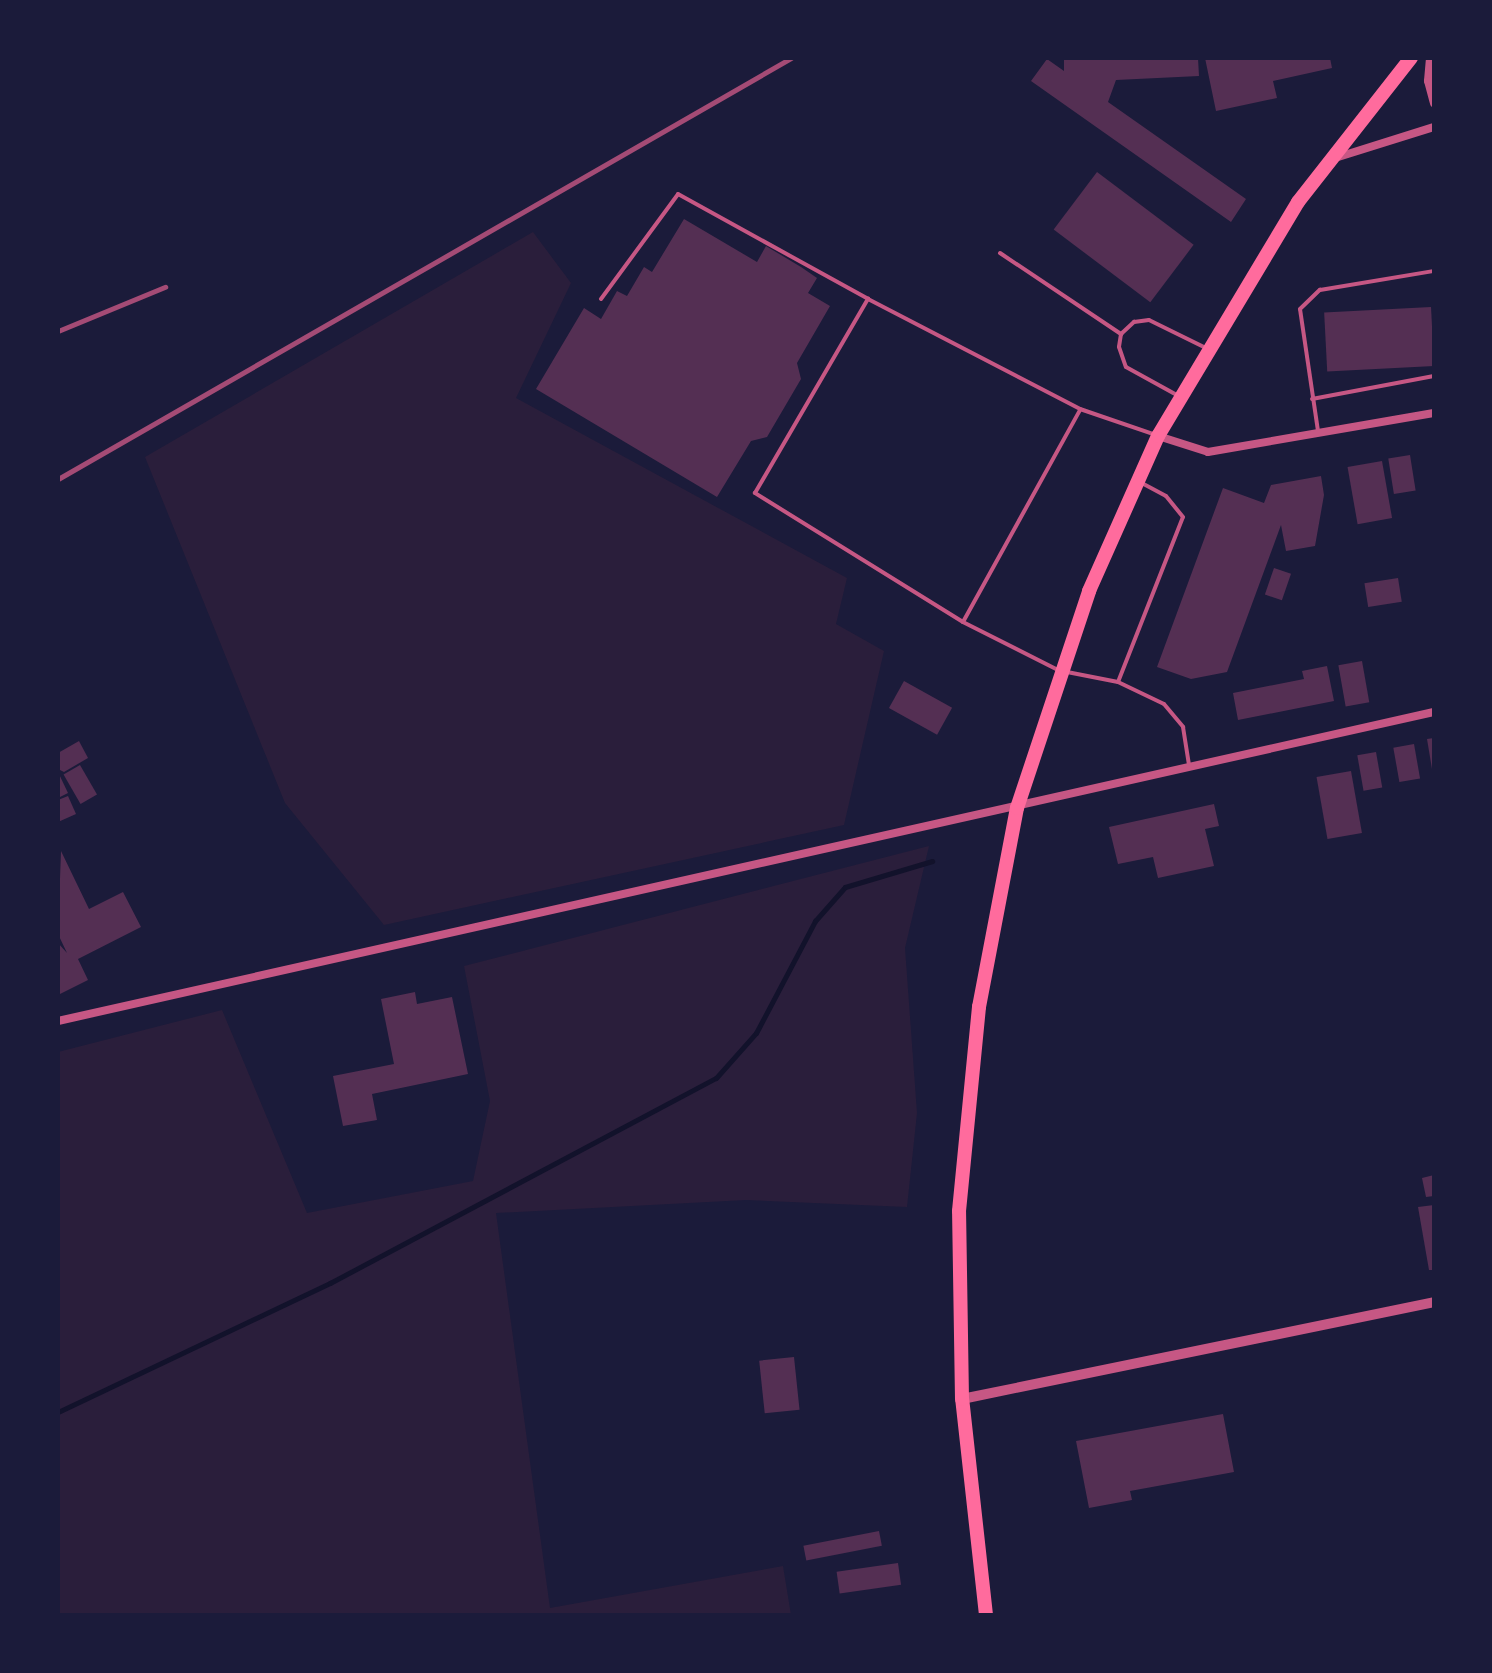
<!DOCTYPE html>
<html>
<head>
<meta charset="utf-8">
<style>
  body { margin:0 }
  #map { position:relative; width:1492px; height:1673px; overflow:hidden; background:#1b1b3a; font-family:"Noto Sans",sans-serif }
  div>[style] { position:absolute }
  .green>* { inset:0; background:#2a1e3b }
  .stream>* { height:5px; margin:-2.5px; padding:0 2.5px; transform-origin:2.5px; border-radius:2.5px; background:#12122b }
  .building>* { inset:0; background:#542f53; transform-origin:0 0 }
  .service>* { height:4px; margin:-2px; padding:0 2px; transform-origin:2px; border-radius:2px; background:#c65784 }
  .minor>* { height:8px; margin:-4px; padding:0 4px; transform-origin:4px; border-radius:4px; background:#c65784 }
  .tertiary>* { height:10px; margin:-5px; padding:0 5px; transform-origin:5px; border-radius:5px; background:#c65784 }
  .primary>* { height:14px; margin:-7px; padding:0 7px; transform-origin:7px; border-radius:7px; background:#ff6b9d }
  .rail>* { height:5px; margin:-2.5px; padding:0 2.5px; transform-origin:2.5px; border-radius:2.5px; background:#a44b75 }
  span { translate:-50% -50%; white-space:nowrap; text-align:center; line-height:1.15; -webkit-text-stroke:6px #1b1b3a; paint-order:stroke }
  .frame { position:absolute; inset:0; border:60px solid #1b1b3a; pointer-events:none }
</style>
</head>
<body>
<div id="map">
  <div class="green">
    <div style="clip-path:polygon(533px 232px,571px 283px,516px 398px,847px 578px,836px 624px,884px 651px,844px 825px,384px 925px,285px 803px,145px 457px)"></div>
    <div style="clip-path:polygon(929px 846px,905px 948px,917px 1113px,907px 1207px,746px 1200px,496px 1213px,550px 1608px,783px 1566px,791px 1615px,58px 1615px,58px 1052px,222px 1010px,307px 1213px,473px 1181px,490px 1101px,464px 966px)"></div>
  </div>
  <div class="stream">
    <div style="left:58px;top:1412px;width:301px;rotate:-25.4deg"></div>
    <div style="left:330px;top:1283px;width:437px;rotate:-28deg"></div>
    <div style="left:716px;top:1078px;width:60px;rotate:-48.4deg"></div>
    <div style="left:756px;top:1033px;width:127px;rotate:-62.2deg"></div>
    <div style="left:815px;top:921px;width:45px;rotate:-48.6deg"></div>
    <div style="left:845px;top:887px;width:91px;rotate:-16.6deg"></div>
  </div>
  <div class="building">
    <div style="clip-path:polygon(1198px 58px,1199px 76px,1116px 80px,1108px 102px,1246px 199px,1231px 222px,1031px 81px,1047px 59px,1064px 71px,1064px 60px)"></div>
    <div style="clip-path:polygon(1205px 58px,1330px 58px,1332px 68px,1273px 81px,1277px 98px,1216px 111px)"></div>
    <div style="left:1097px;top:172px;width:121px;height:72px;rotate:37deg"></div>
    <div style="clip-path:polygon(684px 219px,757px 262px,766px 246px,801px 267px,817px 278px,808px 293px,830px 306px,797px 363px,801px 379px,767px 437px,751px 441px,717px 497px,536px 389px,584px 308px,601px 319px,617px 291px,627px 296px,644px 267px,652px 272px)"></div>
    <div style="left:1431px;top:307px;width:59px;height:107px;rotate:87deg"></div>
    <div style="left:1410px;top:455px;width:36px;height:22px;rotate:81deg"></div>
    <div style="left:1382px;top:461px;width:58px;height:35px;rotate:80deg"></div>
    <div style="clip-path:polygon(1321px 476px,1324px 495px,1315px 546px,1286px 551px,1281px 525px,1227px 672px,1191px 679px,1157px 667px,1223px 488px,1264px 503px,1271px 485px)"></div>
    <div style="left:1274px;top:568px;width:18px;height:28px;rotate:19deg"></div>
    <div style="left:1398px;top:578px;width:24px;height:34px;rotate:81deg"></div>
    <div style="left:1362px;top:661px;width:42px;height:24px;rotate:80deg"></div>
    <div style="clip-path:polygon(1327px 666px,1334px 701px,1238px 720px,1233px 693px,1304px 679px,1302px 671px)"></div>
    <div style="left:904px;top:681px;width:55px;height:31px;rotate:29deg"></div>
    <div style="clip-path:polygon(1434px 738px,1434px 769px,1432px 769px,1427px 739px)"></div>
    <div style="clip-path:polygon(79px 741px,88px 758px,64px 772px,58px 769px,58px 753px)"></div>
    <div style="left:1414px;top:744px;width:35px;height:21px;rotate:80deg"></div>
    <div style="left:1376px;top:752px;width:36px;height:19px;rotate:80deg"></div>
    <div style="left:80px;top:765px;width:34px;height:19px;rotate:60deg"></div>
    <div style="left:1351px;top:771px;width:63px;height:35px;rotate:80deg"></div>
    <div style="clip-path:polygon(58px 772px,68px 793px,58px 798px)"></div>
    <div style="clip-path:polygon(68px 796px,76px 814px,58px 822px,58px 800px)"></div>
    <div style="clip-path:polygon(1214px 804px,1219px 826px,1205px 829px,1214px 866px,1158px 878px,1153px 857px,1118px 864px,1109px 827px)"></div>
    <div style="clip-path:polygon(61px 851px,89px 909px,123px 892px,141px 927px,78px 959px,88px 980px,58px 995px,58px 943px,67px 953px,58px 934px)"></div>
    <div style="clip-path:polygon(415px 992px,417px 1004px,452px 997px,468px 1074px,372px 1094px,377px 1120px,343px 1126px,333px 1076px,394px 1064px,381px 999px)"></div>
    <div style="clip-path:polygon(1434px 1175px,1434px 1196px,1426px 1197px,1422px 1178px)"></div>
    <div style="clip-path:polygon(1434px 1205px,1434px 1270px,1429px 1270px,1418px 1207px)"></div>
    <div style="left:794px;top:1357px;width:53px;height:35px;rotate:84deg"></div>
    <div style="clip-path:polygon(1223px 1414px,1234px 1472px,1130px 1491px,1132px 1500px,1089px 1508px,1076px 1441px)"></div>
    <div style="left:879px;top:1531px;width:15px;height:77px;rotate:79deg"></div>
    <div style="left:898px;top:1563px;width:22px;height:62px;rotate:82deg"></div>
  </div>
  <div class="service">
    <div style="left:1000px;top:253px;width:146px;rotate:33.8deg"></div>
    <div style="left:1121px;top:334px;width:18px;rotate:-43deg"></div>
    <div style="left:1134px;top:322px;width:15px;rotate:-8deg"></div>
    <div style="left:1149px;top:320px;width:64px;rotate:26.2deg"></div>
    <div style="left:601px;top:299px;width:130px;rotate:-53.7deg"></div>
    <div style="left:678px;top:194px;width:217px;rotate:28.9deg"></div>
    <div style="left:1121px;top:334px;width:13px;rotate:99deg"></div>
    <div style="left:1119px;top:347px;width:21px;rotate:71deg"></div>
    <div style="left:1126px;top:367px;width:58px;rotate:28.8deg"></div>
    <div style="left:1312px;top:399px;width:124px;rotate:-10.7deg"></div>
    <div style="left:1318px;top:431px;width:123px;rotate:-98.4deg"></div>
    <div style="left:1300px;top:309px;width:28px;rotate:-44deg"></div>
    <div style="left:1320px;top:290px;width:116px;rotate:-9.5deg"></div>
    <div style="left:963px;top:622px;width:242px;rotate:-61.1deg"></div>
    <div style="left:1058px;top:670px;width:106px;rotate:-153.2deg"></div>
    <div style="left:963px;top:622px;width:245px;rotate:-148.2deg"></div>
    <div style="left:755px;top:493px;width:225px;rotate:-59.8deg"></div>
    <div style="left:868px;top:299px;width:239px;rotate:27.4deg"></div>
    <div style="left:1080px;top:409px;width:80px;rotate:18.9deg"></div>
    <div style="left:1067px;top:672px;width:52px;rotate:11.1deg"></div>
    <div style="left:1118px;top:682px;width:177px;rotate:-68.5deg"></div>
    <div style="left:1183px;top:517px;width:27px;rotate:-129deg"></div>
    <div style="left:1166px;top:496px;width:27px;rotate:-152deg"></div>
    <div style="left:1118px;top:682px;width:51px;rotate:25.6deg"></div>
    <div style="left:1164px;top:704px;width:30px;rotate:50deg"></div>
    <div style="left:1183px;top:727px;width:39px;rotate:81deg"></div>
  </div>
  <div class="minor">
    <div style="left:1430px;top:58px;width:23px;rotate:95deg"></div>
    <div style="left:1428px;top:81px;width:23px;rotate:75deg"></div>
    <div style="left:1335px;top:158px;width:104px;rotate:-17.4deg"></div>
    <div style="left:1158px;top:436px;width:52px;rotate:17.7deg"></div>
    <div style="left:1208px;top:452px;width:229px;rotate:-9.8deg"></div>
    <div style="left:58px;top:1021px;width:1410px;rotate:-12.66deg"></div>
  </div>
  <div class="tertiary">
    <div style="left:962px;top:1399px;width:482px;rotate:-11.6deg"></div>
  </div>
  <div class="primary">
    <div style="left:986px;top:1615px;width:217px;rotate:-96.3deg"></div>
    <div style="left:962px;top:1399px;width:188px;rotate:-90.9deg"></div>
    <div style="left:959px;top:1211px;width:205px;rotate:-84.4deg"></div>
    <div style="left:979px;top:1007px;width:203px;rotate:-79.2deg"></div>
    <div style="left:1017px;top:808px;width:229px;rotate:-71.6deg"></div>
    <div style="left:1089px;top:591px;width:170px;rotate:-66deg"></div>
    <div style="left:1158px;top:436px;width:273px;rotate:-59.1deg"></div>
    <div style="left:1298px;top:202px;width:183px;rotate:-51.9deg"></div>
  </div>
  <div class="rail">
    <div style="left:58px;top:331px;width:116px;rotate:-22.4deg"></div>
    <div style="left:58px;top:479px;width:845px;rotate:-29.87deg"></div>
  </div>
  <div class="frame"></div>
</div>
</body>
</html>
